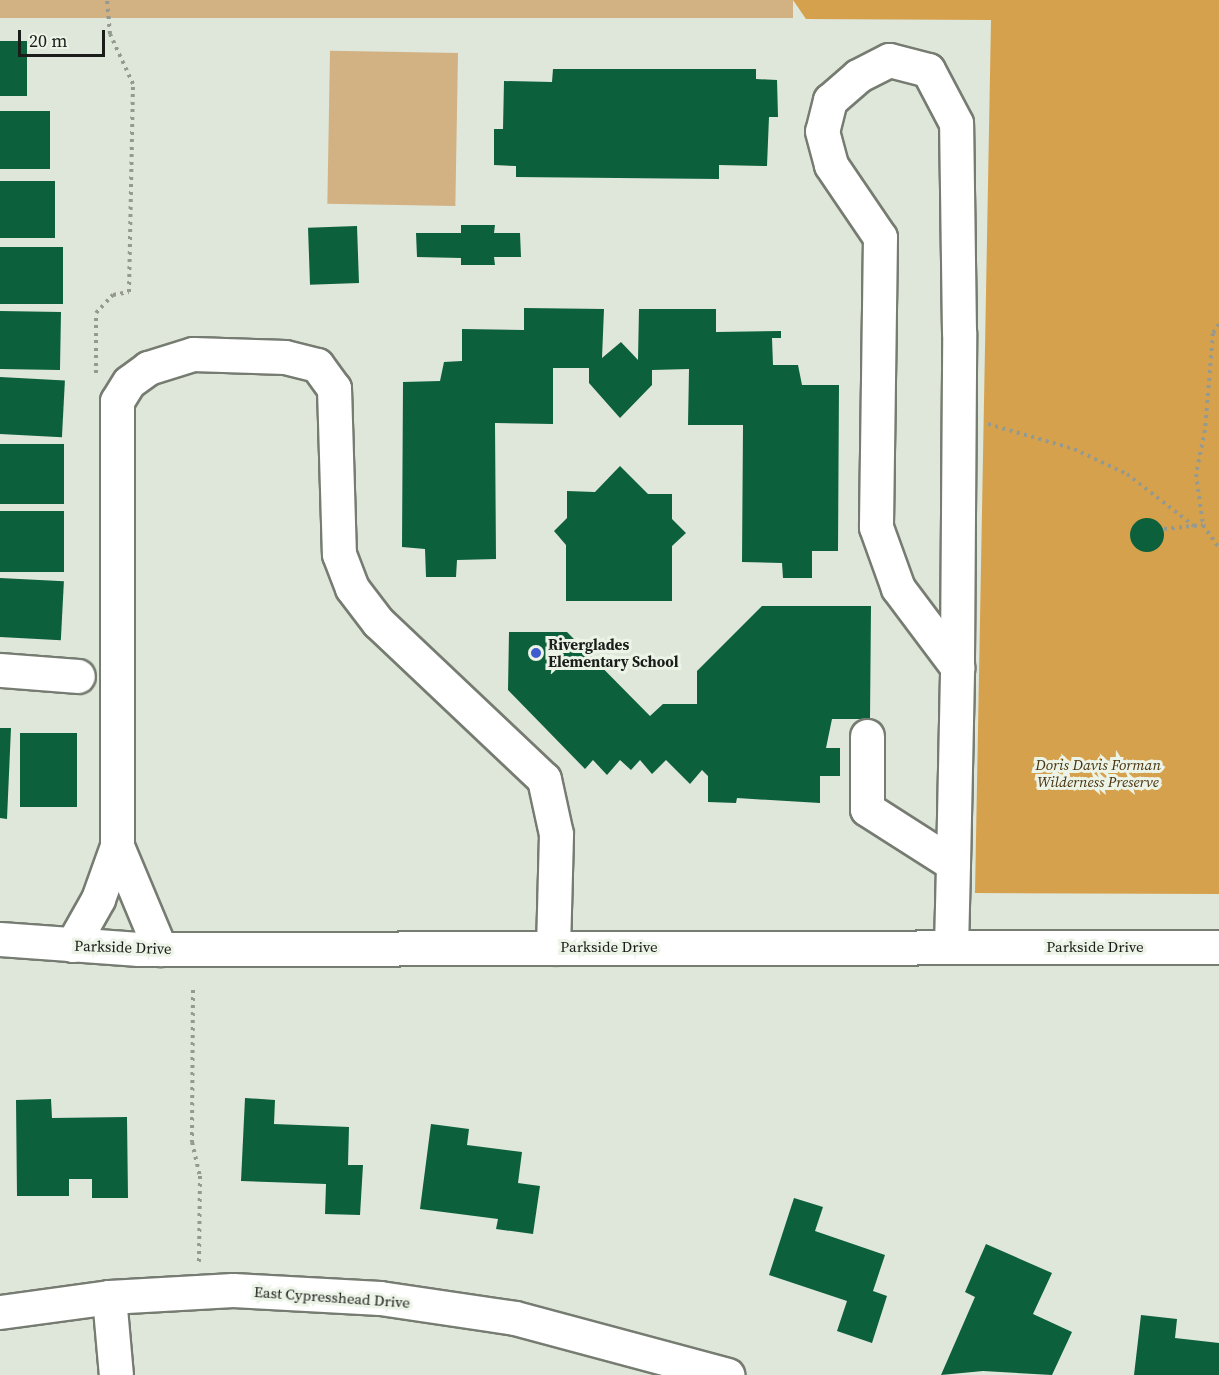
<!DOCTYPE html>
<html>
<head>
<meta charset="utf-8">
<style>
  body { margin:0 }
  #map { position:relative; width:1219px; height:1375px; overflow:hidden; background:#dfe6da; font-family:"Source Serif 4",serif }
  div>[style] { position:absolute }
  .green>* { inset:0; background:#d2b283; transform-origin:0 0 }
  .forest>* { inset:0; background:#d6a14d }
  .building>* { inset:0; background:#0c603c; transform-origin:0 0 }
  .round { border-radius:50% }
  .path>* { height:4px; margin-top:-2px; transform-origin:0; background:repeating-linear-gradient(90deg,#959a91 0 3px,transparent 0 7.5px) }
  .roads { filter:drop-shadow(2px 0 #767c71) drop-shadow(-2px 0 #767c71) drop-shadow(0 2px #767c71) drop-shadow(0 -2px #767c71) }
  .minor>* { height:33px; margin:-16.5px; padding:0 16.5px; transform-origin:16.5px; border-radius:16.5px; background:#fff }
  .dots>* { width:16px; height:16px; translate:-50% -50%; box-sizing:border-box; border:3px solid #ecf3e7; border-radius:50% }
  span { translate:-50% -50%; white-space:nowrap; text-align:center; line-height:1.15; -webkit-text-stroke:6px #ecf3e7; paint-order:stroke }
  .poi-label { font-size:15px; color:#1a1d19; font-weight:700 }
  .left { translate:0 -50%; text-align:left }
  .park-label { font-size:15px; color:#47320d; font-style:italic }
  .street-label { font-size:15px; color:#1a1d19 }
  .scale { position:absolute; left:18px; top:30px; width:87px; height:27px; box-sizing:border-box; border:3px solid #1a1d19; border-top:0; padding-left:8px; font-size:18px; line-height:21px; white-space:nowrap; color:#1a1d19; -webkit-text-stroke:4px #ecf3e7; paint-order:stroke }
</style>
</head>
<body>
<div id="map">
  <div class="green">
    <div style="left:0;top:0;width:793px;height:18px"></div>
    <div style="left:458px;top:53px;width:153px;height:128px;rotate:91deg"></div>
  </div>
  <div class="forest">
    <div style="clip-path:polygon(793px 0,1219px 0,1219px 894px,975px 893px,991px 20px,806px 19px)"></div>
  </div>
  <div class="building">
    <div style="left:0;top:41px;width:27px;height:55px"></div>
    <div style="clip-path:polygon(553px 69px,756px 69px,756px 79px,777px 80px,778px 117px,769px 117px,767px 166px,719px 165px,719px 179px,516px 177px,516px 166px,494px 165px,494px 129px,503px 129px,504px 81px,552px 82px)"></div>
    <div style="left:0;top:111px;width:50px;height:58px"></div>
    <div style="left:0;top:181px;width:55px;height:57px"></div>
    <div style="clip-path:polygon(461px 225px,495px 225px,494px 233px,520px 233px,521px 257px,494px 257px,495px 265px,461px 265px,461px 258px,417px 257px,416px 233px,461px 233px)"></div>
    <div style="left:357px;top:226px;width:57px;height:49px;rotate:88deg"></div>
    <div style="left:0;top:247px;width:63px;height:57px"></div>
    <div style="clip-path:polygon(524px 308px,604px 309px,602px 358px,621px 342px,638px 360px,639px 309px,716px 309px,716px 332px,781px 331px,781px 338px,772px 338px,773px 365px,798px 365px,802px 385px,839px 385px,838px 551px,812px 551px,812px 578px,783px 578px,782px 563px,742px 562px,743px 425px,688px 425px,689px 369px,652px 370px,652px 385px,620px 418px,589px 383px,589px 368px,553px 368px,553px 424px,495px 423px,496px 559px,457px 560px,456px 577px,426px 577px,425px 549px,402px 547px,403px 382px,440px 381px,444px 362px,462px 361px,462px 329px,524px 330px)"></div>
    <div style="left:0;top:311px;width:61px;height:58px;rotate:1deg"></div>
    <div style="left:0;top:377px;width:65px;height:57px;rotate:3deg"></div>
    <div style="left:64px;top:444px;width:60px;height:64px;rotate:90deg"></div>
    <div style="clip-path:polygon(620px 466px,648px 494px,672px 494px,672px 519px,686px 533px,672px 546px,672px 601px,566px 601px,566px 545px,554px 531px,567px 518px,567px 491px,595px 492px)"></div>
    <div style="left:0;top:511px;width:64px;height:61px"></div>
    <div class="round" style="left:1130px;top:518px;width:34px;height:34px"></div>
    <div style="left:0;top:578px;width:64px;height:59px;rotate:3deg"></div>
    <div style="clip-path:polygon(762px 606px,871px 606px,870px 719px,832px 719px,826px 748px,840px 748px,840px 776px,820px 776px,820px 803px,737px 798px,736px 803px,708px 802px,708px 776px,702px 770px,690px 784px,666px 760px,652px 774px,640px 760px,631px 770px,620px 760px,607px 775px,593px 760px,585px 769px,508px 690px,509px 632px,567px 632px,650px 716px,663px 704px,697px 704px,697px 671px)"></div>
    <div style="clip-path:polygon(0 728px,11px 728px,7px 819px,0 818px)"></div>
    <div style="left:20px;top:733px;width:57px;height:74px"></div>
    <div style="clip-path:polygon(245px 1098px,275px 1100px,274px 1124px,349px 1127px,348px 1165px,363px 1165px,360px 1215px,325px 1214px,326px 1184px,241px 1181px)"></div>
    <div style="clip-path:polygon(51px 1099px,52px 1118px,127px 1117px,128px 1198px,92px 1198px,92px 1179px,69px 1179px,69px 1196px,17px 1196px,16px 1100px)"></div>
    <div style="clip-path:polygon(431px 1124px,469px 1129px,467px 1145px,522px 1152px,518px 1183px,540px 1186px,533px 1234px,496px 1229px,498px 1219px,420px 1209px)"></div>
    <div style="clip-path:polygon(794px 1198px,823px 1207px,815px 1231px,885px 1255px,873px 1291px,887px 1296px,872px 1343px,837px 1331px,847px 1301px,769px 1275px)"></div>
    <div style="clip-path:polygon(986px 1244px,1052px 1273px,1033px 1314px,1072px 1332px,1052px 1375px,983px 1371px,941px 1375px,975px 1297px,965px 1292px)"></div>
    <div style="clip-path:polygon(1141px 1315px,1177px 1319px,1175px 1338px,1219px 1343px,1219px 1375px,1134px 1375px)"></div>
  </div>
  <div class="path">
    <div style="left:1219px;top:324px;width:11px;rotate:124deg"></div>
    <div style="left:1213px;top:333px;width:97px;rotate:94.7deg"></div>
    <div style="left:1205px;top:430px;width:45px;rotate:101.6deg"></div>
    <div style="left:1196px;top:474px;width:51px;rotate:82.2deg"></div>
    <div style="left:1203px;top:525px;width:28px;rotate:55deg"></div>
    <div style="left:96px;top:373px;width:60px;rotate:-90deg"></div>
    <div style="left:96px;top:313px;width:25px;rotate:-47deg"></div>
    <div style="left:113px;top:295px;width:16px;rotate:-11deg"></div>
    <div style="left:129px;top:292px;width:208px;rotate:-88.9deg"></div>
    <div style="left:133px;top:84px;width:55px;rotate:-114.7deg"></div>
    <div style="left:110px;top:34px;width:34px;rotate:-95deg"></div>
    <div style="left:988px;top:424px;width:90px;rotate:16.2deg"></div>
    <div style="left:1074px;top:449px;width:59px;rotate:25.3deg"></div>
    <div style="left:1127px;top:474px;width:85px;rotate:37.8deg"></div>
    <div style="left:1164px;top:529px;width:39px;rotate:-6deg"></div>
    <div style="left:193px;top:990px;width:152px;rotate:90.4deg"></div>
    <div style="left:192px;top:1142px;width:35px;rotate:77deg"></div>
    <div style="left:200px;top:1176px;width:86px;rotate:90.7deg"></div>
  </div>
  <div class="roads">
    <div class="minor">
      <div style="left:0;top:670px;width:78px;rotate:4.4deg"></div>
      <div style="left:867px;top:736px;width:73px;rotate:90deg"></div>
      <div style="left:867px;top:809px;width:102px;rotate:32.6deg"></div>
      <div style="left:117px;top:846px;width:112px;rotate:67.3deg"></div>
      <div style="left:0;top:939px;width:139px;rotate:4.1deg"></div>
      <div style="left:139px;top:949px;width:1080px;rotate:-0.11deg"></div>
      <div style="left:72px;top:945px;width:53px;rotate:-60.5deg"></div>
      <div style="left:98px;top:899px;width:56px;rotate:-70.3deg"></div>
      <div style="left:117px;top:846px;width:445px;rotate:-90deg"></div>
      <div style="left:117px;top:401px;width:22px;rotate:-58deg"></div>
      <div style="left:129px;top:382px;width:24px;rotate:-36deg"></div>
      <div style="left:148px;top:368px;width:47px;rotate:-17.3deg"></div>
      <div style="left:193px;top:354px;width:92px;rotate:1.9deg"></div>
      <div style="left:285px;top:357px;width:33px;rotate:14deg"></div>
      <div style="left:317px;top:365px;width:29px;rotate:54deg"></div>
      <div style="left:334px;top:388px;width:166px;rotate:88.3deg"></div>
      <div style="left:339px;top:554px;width:36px;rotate:69deg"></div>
      <div style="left:352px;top:588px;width:43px;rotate:52.6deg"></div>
      <div style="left:378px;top:622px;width:228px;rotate:43.4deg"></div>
      <div style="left:544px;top:779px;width:56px;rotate:77.7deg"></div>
      <div style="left:556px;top:834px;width:114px;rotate:91.5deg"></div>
      <div style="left:951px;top:947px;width:83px;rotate:-88.6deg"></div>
      <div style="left:953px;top:864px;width:197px;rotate:-88.8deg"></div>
      <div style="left:957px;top:667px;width:9px;rotate:-90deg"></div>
      <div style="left:957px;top:658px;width:326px;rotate:-89.6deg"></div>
      <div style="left:959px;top:332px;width:209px;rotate:-90.8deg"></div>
      <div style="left:956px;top:123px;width:60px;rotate:-117.8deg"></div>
      <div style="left:928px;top:70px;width:40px;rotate:-165.6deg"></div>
      <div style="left:889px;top:60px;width:35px;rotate:153deg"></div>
      <div style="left:858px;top:76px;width:37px;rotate:139deg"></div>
      <div style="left:830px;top:100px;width:32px;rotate:104deg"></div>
      <div style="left:822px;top:131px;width:35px;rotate:75deg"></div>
      <div style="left:831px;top:165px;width:87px;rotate:55.8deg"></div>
      <div style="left:880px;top:237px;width:290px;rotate:90.8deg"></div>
      <div style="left:876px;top:527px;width:65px;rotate:70.2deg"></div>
      <div style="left:898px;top:588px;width:99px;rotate:53.2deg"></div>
      <div style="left:109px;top:1297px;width:78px;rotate:84.9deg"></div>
      <div style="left:0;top:1312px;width:110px;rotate:-7.8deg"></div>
      <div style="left:109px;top:1297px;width:124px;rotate:-3.2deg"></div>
      <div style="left:233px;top:1290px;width:147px;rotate:3.1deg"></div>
      <div style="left:380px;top:1298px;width:136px;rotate:8.4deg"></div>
      <div style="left:515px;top:1318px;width:220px;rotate:15deg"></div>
    </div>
  </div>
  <div class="dots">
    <div style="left:536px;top:653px;background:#3e5cce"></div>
  </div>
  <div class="poi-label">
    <span class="left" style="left:548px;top:653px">Riverglades<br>Elementary School</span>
  </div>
  <div class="park-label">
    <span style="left:1098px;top:773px">Doris Davis Forman<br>Wilderness Preserve</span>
  </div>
  <div class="street-label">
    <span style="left:123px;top:947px;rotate:2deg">Parkside Drive</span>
    <span style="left:609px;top:947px">Parkside Drive</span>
    <span style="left:1095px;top:947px">Parkside Drive</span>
    <span style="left:332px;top:1297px;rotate:4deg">East Cypresshead Drive</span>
  </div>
  <div class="scale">20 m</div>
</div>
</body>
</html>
